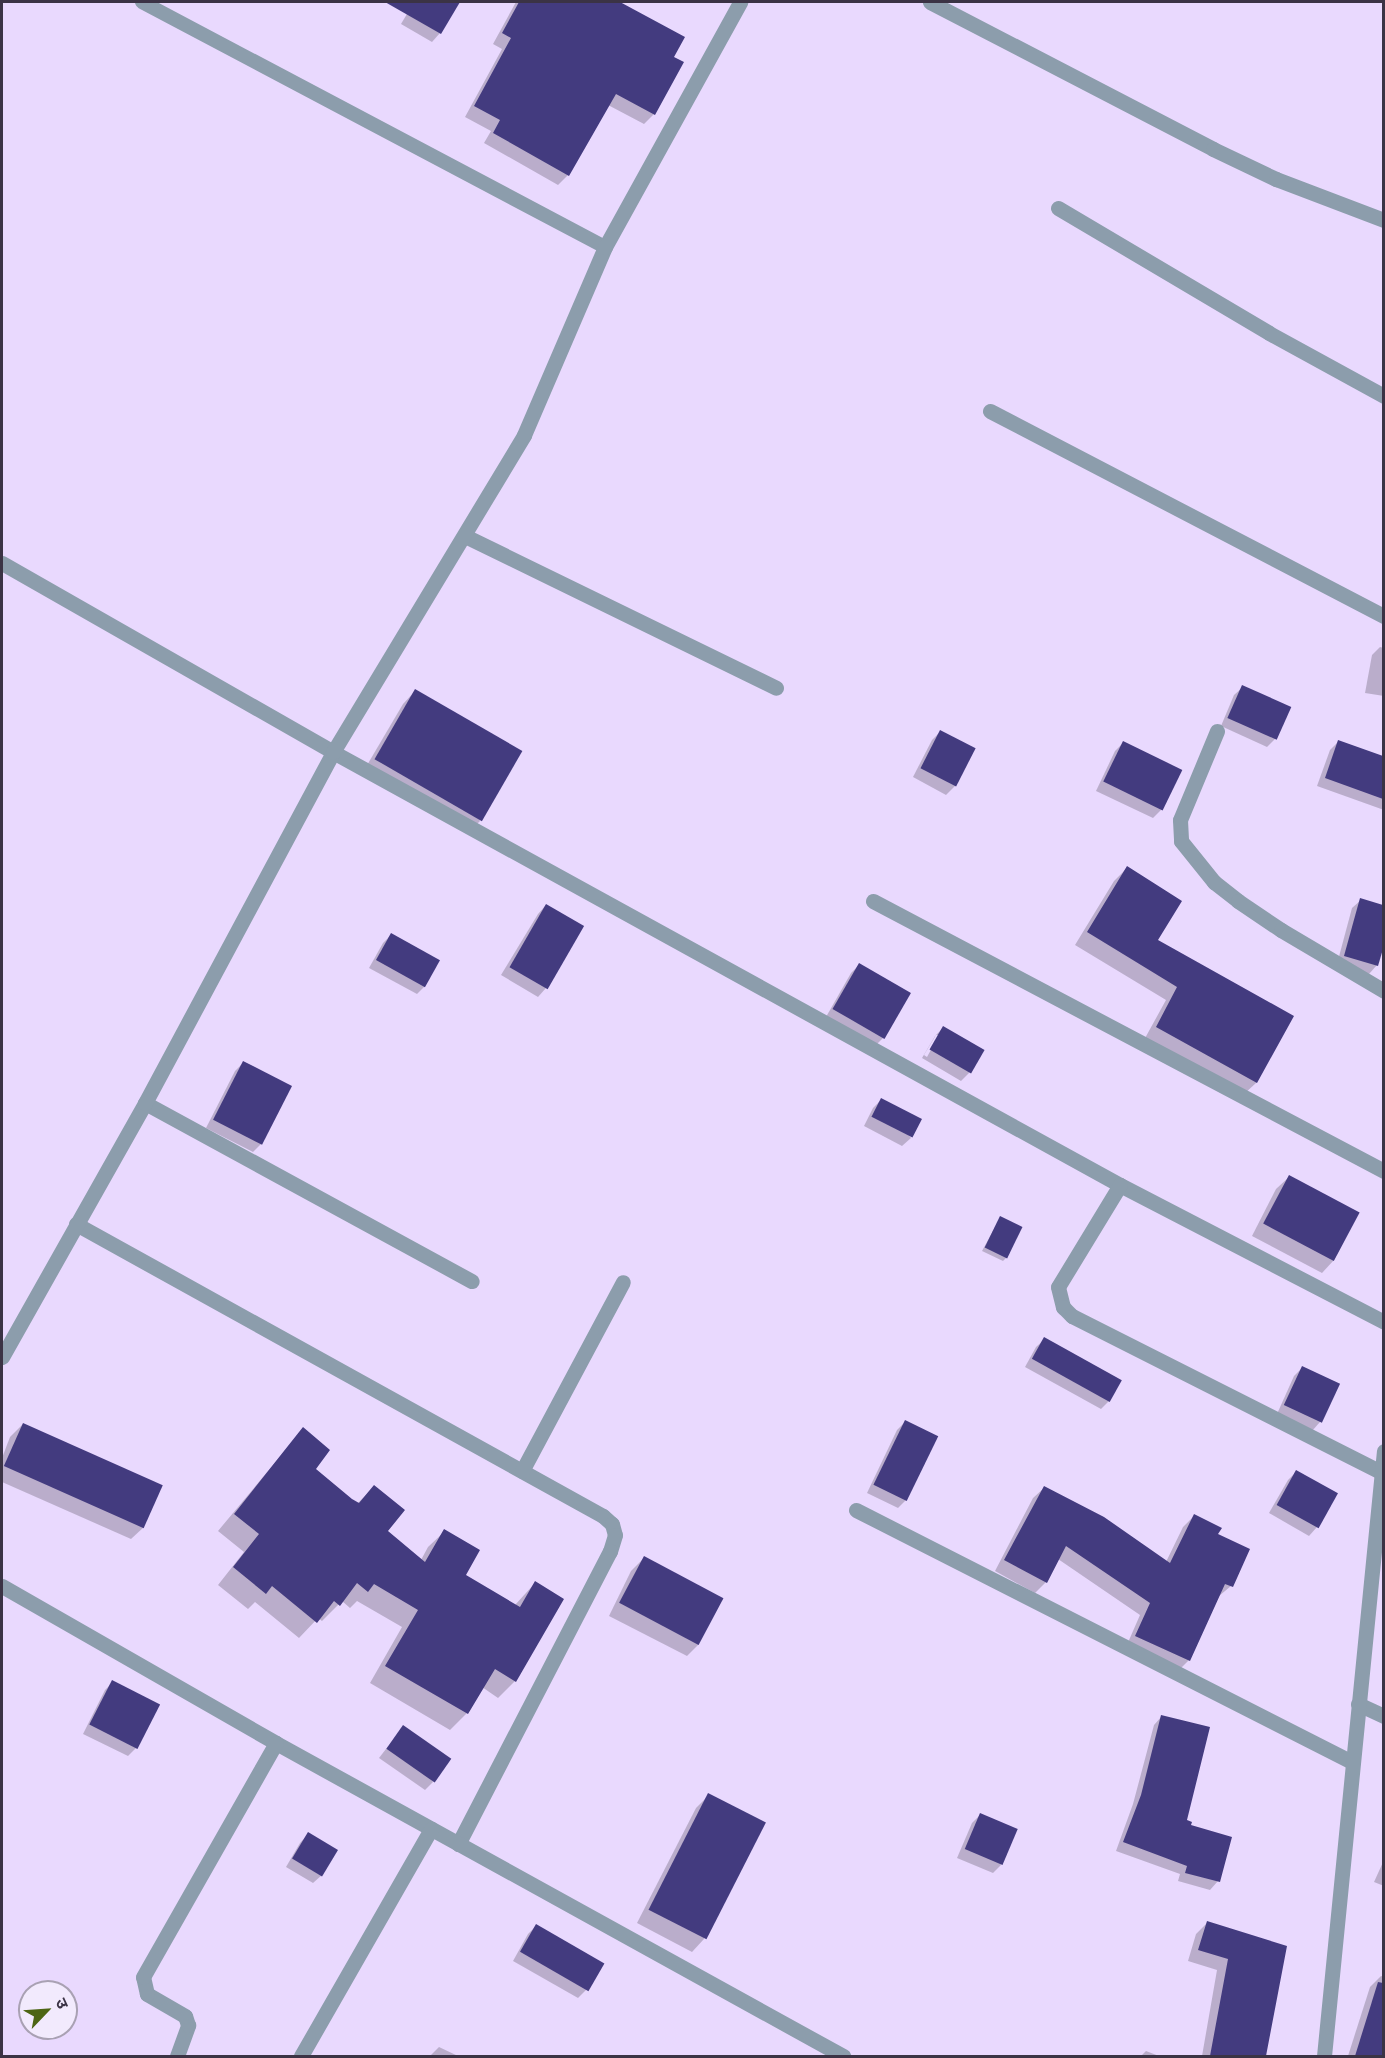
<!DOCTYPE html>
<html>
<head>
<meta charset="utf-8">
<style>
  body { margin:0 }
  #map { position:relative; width:1385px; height:2058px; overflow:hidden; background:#e9d9fe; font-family:"PT Sans","Noto Sans Devanagari",sans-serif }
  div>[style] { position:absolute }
  .shadow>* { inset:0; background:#0003 }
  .building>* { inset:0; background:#433b7f; transform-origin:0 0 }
  .service>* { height:14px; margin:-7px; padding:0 7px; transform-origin:7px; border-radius:7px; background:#8c9dac }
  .minor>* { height:15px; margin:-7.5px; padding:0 7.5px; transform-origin:7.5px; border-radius:7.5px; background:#8c9dac }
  span { translate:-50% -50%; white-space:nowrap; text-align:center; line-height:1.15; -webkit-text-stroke:6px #f2eafd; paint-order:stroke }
  .frame { position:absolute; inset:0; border:3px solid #3b3345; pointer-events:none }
  .north { position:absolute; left:18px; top:1980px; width:60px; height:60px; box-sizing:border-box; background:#f2eafd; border:2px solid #a9a1b3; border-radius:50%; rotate:65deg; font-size:16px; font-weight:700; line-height:24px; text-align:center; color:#3b3345 }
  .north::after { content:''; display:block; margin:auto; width:21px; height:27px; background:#4d6514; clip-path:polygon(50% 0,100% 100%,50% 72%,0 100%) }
</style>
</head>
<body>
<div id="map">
  <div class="shadow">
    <div style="clip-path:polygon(414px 2px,449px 2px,456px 5px,440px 33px,432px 42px,401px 24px)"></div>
    <div style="clip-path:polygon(516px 2px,617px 2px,683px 38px,672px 57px,654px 114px,644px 124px,608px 105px,568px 175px,558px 185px,484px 143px,491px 131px,465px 117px,502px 49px,493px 44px)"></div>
    <div style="clip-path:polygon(1380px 647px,1384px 648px,1384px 696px,1365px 693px,1372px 655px)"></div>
    <div style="clip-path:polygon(1243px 687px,1289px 707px,1275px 739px,1267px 747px,1221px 726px,1234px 695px)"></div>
    <div style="clip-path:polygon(415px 691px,480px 821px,468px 833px,363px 772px,403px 704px)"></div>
    <div style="clip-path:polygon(940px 732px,974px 749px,955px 786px,946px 795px,913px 777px,932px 740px)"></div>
    <div style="clip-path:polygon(1339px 741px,1384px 757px,1384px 810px,1317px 786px,1330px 750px)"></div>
    <div style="clip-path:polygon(1123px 743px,1161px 810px,1153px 818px,1096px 791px,1115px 751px)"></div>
    <div style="clip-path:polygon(1127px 868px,1156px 940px,1292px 1017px,1256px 1083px,1243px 1095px,1144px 1040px,1166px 1000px,1075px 945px,1114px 881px)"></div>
    <div style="clip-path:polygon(1361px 900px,1384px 907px,1384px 943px,1377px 965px,1369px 974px,1337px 964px,1352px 908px)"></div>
    <div style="clip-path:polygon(546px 905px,582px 927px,546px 988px,538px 997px,501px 975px,538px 914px)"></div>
    <div style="clip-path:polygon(391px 935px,438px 961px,425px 986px,417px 994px,369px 968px,383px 943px)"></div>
    <div style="clip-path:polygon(859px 965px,884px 1037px,876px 1045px,826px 1017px,851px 973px)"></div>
    <div style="clip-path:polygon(evenodd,943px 1028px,982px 1050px,969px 1073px,961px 1081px,922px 1058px,935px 1036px,943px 1028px,936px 1035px,939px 1035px,927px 1057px,924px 1055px,936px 1035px)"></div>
    <div style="clip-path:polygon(243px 1063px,261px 1144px,253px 1152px,206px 1128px,235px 1071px)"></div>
    <div style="clip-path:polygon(881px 1100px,911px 1138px,902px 1146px,864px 1126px,873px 1108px)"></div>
    <div style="clip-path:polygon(1289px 1177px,1358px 1213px,1334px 1260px,1322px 1273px,1252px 1236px,1276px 1189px)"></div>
    <div style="clip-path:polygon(1000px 1218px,1007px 1257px,1003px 1261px,982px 1251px)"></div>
    <div style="clip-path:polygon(1045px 1339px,1109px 1401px,1101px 1409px,1025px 1367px,1036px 1347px)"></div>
    <div style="clip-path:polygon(1302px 1368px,1338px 1384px,1320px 1422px,1312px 1431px,1277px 1414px,1294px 1376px)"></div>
    <div style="clip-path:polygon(905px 1422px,906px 1500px,898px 1508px,867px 1493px,897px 1430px)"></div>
    <div style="clip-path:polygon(23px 1424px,144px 1527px,131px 1539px,2px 1482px,2px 1458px,10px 1437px)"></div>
    <div style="clip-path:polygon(303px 1429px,314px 1469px,357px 1504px,374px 1487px,386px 1531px,421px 1560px,428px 1547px,445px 1531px,464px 1575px,515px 1605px,535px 1583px,515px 1681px,498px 1698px,482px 1687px,467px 1713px,450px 1730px,370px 1683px,402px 1627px,357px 1601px,350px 1608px,342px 1601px,322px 1621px,318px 1618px,299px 1638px,255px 1602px,248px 1609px,218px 1585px,244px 1552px,218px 1531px)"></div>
    <div style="clip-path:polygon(1296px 1472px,1336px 1494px,1317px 1527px,1309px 1536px,1269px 1513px,1288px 1480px)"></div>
    <div style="clip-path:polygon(1044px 1488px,1166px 1562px,1183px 1527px,1194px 1516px,1216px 1535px,1231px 1586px,1219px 1596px,1189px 1660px,1178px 1671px,1126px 1647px,1140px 1615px,1058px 1559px,1046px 1582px,1035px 1593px,995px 1571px,1033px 1498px)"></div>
    <div style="clip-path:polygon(644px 1558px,699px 1644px,687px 1656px,609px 1616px,631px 1571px)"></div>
    <div style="clip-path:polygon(113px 1682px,136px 1748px,128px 1756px,83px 1734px,105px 1690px)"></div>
    <div style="clip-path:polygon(1162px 1716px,1185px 1820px,1218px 1881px,1210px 1890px,1178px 1881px,1180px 1874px,1116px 1851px,1133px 1804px,1154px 1725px)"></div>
    <div style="clip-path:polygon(403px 1727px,433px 1782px,425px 1790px,379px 1758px)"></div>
    <div style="clip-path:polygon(709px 1795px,764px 1824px,704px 1939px,692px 1952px,637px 1923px,696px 1808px)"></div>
    <div style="clip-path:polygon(980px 1815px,1001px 1865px,993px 1873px,957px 1858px,972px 1823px)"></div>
    <div style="clip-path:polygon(308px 1834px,322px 1875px,313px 1883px,286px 1867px,300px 1843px)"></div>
    <div style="clip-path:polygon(1384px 1860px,1384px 1886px,1374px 1882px)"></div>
    <div style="clip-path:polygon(1207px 1923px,1286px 1947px,1265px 2056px,1202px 2056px,1217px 1970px,1188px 1961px,1196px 1934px)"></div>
    <div style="clip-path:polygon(536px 1926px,601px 1964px,586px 1990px,578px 1998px,513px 1961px,528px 1934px)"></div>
    <div style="clip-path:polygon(1381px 1976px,1384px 1977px,1384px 2056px,1348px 2056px,1370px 1987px)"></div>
    <div style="clip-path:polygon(439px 2047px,458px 2056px,430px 2056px)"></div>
    <div style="clip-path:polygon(1146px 2051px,1159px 2056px,1141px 2056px)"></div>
  </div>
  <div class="building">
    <div style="clip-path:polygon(385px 2px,460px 2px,441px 34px)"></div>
    <div style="clip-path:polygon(519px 2px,620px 2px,685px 37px,674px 57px,684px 62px,655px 115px,616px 94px,569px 176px,493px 133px,500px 120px,474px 106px,511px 38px,502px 33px)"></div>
    <div style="left:1242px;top:685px;width:54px;height:36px;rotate:24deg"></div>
    <div style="left:415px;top:689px;width:124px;height:81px;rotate:30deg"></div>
    <div style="left:940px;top:730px;width:40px;height:43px;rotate:27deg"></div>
    <div style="clip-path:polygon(1338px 740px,1383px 756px,1383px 799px,1325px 778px)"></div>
    <div style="left:1123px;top:741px;width:66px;height:45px;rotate:26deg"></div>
    <div style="clip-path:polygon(1127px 866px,1182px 901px,1158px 940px,1294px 1016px,1257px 1083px,1156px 1027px,1177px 987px,1087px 932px)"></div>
    <div style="clip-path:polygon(1360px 898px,1383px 905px,1383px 949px,1378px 966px,1344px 956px)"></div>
    <div style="left:546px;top:904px;width:44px;height:73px;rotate:30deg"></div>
    <div style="left:391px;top:933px;width:56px;height:31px;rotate:29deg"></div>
    <div style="left:859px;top:963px;width:60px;height:53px;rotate:30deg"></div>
    <div style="left:943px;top:1026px;width:48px;height:27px;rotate:30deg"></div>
    <div style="left:243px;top:1061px;width:55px;height:66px;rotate:27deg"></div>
    <div style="left:881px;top:1098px;width:46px;height:21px;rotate:27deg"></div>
    <div style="left:1289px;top:1175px;width:80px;height:55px;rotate:28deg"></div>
    <div style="left:1000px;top:1216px;width:25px;height:35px;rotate:26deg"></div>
    <div style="left:1044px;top:1337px;width:89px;height:25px;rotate:29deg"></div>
    <div style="left:1302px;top:1366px;width:42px;height:43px;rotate:25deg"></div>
    <div style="left:905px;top:1420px;width:37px;height:72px;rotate:26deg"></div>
    <div style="left:23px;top:1423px;width:153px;height:47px;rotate:24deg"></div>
    <div style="clip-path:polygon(303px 1427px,330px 1450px,316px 1469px,352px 1499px,359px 1503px,374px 1485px,405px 1510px,388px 1531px,425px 1562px,444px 1529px,480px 1550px,466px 1575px,520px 1607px,535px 1581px,564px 1599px,516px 1682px,495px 1669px,468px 1714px,385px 1666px,418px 1610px,374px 1584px,368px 1592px,357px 1583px,340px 1606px,334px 1601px,317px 1623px,272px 1586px,266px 1594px,233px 1567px,259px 1534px,234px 1514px)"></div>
    <div style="left:1296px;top:1470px;width:48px;height:40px;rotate:29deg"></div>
    <div style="clip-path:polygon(1044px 1486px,1104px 1517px,1170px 1563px,1194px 1514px,1222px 1528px,1218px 1534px,1250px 1549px,1233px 1587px,1225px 1584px,1190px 1661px,1135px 1636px,1150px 1603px,1066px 1546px,1047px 1583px,1004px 1560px)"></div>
    <div style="left:644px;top:1556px;width:90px;height:53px;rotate:28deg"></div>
    <div style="left:112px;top:1680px;width:54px;height:50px;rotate:27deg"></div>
    <div style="clip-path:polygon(1161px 1715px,1210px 1727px,1187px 1820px,1192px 1822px,1191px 1825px,1232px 1837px,1220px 1882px,1185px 1873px,1187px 1866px,1123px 1842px,1141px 1795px)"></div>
    <div style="left:403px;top:1725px;width:59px;height:29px;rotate:35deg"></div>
    <div style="left:708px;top:1793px;width:65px;height:131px;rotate:27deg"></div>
    <div style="left:980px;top:1813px;width:41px;height:39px;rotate:23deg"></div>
    <div style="left:308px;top:1832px;width:35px;height:31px;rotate:31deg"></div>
    <div style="clip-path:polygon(1207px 1921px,1287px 1946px,1266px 2056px,1210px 2056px,1228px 1959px,1198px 1950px)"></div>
    <div style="left:536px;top:1924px;width:79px;height:32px;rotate:30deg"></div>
    <div style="clip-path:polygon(1378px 1982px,1383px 1983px,1383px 2056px,1355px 2056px)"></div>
  </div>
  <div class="service">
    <div style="left:142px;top:2px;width:524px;rotate:27.89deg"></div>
  </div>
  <div class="minor">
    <div style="left:930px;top:2px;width:319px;rotate:27.4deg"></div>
    <div style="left:1213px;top:149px;width:70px;rotate:25.5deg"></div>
    <div style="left:1276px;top:179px;width:116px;rotate:20.8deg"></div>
    <div style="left:1058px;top:208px;width:245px;rotate:30.6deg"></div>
    <div style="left:1269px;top:333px;width:131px;rotate:28.7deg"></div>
    <div style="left:990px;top:411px;width:444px;rotate:27.5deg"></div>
    <div style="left:465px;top:536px;width:346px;rotate:26deg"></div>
    <div style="left:2px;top:563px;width:381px;rotate:29.7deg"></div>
    <div style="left:333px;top:752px;width:898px;rotate:28.82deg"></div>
    <div style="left:1120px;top:1185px;width:297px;rotate:27.4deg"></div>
    <div style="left:1217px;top:731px;width:96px;rotate:112.6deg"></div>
    <div style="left:1180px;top:820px;width:21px;rotate:87deg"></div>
    <div style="left:1181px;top:841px;width:53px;rotate:51.2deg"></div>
    <div style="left:1214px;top:882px;width:31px;rotate:38deg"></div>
    <div style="left:1238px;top:901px;width:52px;rotate:34deg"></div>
    <div style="left:1281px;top:930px;width:120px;rotate:30.6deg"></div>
    <div style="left:873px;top:901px;width:578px;rotate:27.85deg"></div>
    <div style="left:145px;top:1103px;width:372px;rotate:28.6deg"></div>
    <div style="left:1120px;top:1185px;width:119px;rotate:121.3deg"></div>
    <div style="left:1058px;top:1287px;width:21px;rotate:76deg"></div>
    <div style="left:1063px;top:1307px;width:13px;rotate:45deg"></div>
    <div style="left:1072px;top:1316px;width:346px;rotate:26.8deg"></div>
    <div style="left:76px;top:1224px;width:602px;rotate:28.99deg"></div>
    <div style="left:603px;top:1516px;width:12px;rotate:42deg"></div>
    <div style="left:612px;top:1524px;width:11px;rotate:75deg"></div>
    <div style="left:615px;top:1535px;width:17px;rotate:107deg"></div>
    <div style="left:610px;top:1551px;width:330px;rotate:117.4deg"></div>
    <div style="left:2px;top:1357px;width:291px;rotate:-60.6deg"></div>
    <div style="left:145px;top:1103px;width:398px;rotate:-61.8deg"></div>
    <div style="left:333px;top:752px;width:370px;rotate:-58.9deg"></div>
    <div style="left:524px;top:435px;width:205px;rotate:-66.7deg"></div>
    <div style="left:605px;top:247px;width:280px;rotate:-61.1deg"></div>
    <div style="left:522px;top:1471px;width:214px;rotate:-61.9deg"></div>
    <div style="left:856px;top:1510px;width:556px;rotate:26.93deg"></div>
    <div style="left:2px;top:1586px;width:316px;rotate:29.8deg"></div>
    <div style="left:276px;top:1743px;width:648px;rotate:28.9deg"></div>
    <div style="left:1358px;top:1704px;width:29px;rotate:25deg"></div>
    <div style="left:177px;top:2056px;width:33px;rotate:-70deg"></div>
    <div style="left:188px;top:2025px;width:9px;rotate:-108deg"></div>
    <div style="left:185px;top:2016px;width:44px;rotate:-149.9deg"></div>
    <div style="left:147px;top:1994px;width:17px;rotate:-103deg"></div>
    <div style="left:143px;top:1977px;width:269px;rotate:-60.4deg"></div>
    <div style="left:301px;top:2056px;width:262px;rotate:-60.2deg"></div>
    <div style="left:1324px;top:2056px;width:608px;rotate:-84.34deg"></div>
  </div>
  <div class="frame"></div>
  <div class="north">उ</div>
</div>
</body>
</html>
